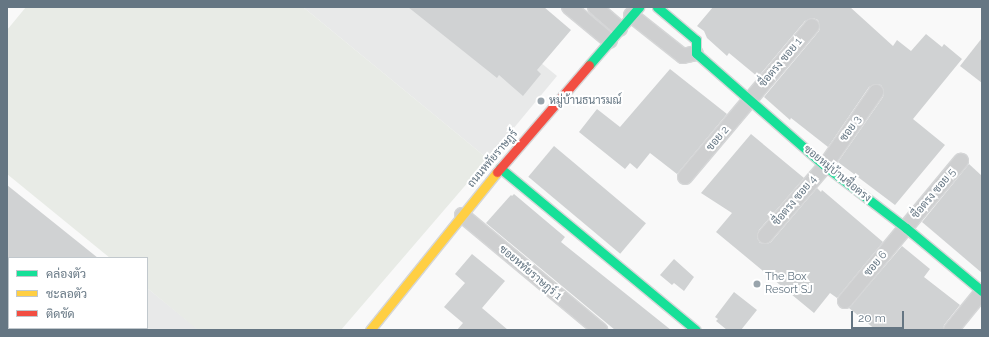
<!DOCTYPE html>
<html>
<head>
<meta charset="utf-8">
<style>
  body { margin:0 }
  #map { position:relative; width:989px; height:337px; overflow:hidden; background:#f9f9f9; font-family:Raleway,Sarabun,sans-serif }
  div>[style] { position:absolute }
  .built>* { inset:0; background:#e8e9e9 }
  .green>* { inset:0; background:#e8ebe6 }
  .building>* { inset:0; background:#d0d2d3; transform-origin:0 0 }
  .roads { filter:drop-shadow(1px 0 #d5d6d7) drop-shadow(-1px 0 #d5d6d7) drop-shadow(0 1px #d5d6d7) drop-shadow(0 -1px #d5d6d7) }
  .street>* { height:14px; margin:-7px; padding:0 7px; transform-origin:7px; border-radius:7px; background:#cecfd0 }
  .fast>* { height:9px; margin:-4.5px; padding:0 4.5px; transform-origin:4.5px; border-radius:4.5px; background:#16e098 }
  .slow>* { height:9px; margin:-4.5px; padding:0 4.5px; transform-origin:4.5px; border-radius:4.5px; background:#ffcf43 }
  .jam>* { height:9px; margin:-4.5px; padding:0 4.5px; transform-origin:4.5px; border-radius:4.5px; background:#f24e42 }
  .dots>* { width:11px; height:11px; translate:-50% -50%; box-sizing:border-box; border:2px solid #fff; border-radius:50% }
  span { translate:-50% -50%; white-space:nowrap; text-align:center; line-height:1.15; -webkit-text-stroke:4px #fff; paint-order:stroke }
  .street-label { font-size:11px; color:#657683 }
  .poi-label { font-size:11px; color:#657683 }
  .left { translate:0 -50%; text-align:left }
  .frame { position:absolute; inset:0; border:8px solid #657683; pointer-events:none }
  .legend { position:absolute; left:8px; top:257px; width:140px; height:72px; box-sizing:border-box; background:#fff; border:1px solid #c1c8cd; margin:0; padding:5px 7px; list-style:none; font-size:12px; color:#657683 }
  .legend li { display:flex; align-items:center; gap:8px; height:20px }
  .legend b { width:20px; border:1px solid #c1c8cd }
  .scale { position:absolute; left:851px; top:311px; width:53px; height:18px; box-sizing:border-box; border:2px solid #657683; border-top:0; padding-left:5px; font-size:12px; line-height:14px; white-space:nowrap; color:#657683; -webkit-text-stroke:3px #fff; paint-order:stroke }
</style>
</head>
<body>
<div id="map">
  <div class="built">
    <div style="clip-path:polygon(303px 7px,473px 7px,557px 76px,488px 159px)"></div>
    <div style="clip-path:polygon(147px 288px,199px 330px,95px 330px,97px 328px,147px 328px)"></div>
  </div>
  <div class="green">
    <div style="clip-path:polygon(26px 7px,303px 7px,488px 159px,341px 330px,198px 330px,147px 288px,147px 258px,110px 258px,7px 174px,7px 30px)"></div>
  </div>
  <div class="building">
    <div style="clip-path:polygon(408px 7px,544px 7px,571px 30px,537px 70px,541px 74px,523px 96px,499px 75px,497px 78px)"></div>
    <div style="clip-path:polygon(713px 7px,850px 7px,893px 46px,897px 40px,911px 51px,926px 34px,942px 47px,944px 44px,962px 59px,913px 119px,945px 145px,895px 205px,838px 162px,883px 97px,884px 92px,881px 85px,876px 84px,869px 87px,828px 147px,791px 118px,790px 120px,764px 97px,819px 31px,820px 27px,818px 20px,813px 18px,805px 21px,758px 77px,729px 53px,727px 56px,707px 38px,704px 31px,697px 26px)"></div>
    <div style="clip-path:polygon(982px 38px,982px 83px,960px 66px)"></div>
    <div style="clip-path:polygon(670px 69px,727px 114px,677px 174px,650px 153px,637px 169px,630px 163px,625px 169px,579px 132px,597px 109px,620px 127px)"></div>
    <div style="clip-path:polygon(751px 134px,804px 178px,759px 230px,757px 238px,760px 243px,767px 244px,771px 242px,817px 188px,821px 192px,822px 190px,883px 242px,837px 298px,830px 293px,814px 313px,716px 232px,732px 213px,701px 193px)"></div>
    <div style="left:554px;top:146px;width:120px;height:40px;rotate:40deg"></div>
    <div style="clip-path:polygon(969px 164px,982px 176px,982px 273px,922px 222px)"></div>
    <div style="clip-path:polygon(7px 185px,98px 258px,7px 258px)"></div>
    <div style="clip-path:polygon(514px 194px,565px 237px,561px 242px,671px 330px,615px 330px,486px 223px,511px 195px,512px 196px)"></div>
    <div style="clip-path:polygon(902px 246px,930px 269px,924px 277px,960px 305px,944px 325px,943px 330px,876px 330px,849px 308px)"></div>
    <div style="clip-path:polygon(472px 254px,505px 281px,482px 308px,508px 330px,457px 330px,463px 323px,444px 307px,465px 283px,455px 274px)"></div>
    <div style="clip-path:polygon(674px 259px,694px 277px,684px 291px,674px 283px,672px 285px,660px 275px)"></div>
    <div style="clip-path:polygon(734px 292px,757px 310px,741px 330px,727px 330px,716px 321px,718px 319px,715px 317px)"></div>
  </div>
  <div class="roads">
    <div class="street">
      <div style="left:569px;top:7px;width:53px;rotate:39.7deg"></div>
      <div style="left:595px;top:7px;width:33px;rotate:41deg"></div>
      <div style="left:631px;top:15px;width:66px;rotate:38.3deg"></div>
      <div style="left:683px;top:56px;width:13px;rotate:-13deg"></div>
      <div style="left:685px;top:177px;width:197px;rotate:-49.9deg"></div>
      <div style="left:462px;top:215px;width:180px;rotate:39.8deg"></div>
      <div style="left:765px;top:236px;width:92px;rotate:-49.4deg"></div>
      <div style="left:825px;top:166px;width:90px;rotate:-55.4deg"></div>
      <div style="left:845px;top:301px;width:182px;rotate:-50.4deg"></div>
      <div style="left:951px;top:330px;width:49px;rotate:-50.8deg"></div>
    </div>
    <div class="fast">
      <div style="left:657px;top:7px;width:51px;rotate:40.2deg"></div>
      <div style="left:696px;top:40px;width:13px;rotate:90deg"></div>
      <div style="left:696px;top:53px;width:171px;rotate:41.2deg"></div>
      <div style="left:825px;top:166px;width:102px;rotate:37.4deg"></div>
      <div style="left:906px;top:228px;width:99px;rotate:39.7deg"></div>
      <div style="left:589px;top:65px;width:77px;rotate:-49.2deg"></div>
      <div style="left:500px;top:168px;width:254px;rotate:39.6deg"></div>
    </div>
    <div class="slow">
      <div style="left:370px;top:330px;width:203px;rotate:-51.2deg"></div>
    </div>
    <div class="jam">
      <div style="left:497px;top:172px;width:141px;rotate:-49.3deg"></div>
    </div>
  </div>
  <div class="dots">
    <div style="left:541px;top:101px;background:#99a4ac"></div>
    <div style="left:757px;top:284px;background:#99a4ac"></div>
  </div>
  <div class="street-label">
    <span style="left:781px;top:63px;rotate:-50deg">ซื่อตรง ซอย 1</span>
    <span style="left:851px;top:129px;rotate:-55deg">ซอย 3</span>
    <span style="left:718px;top:139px;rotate:-50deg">ซอย 2</span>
    <span style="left:493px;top:159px;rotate:-50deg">ถนนหทัยราษฎร์</span>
    <span style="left:837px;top:174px;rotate:39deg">ซอยหมู่บ้านซื่อตรง</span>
    <span style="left:934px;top:194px;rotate:-50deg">ซื่อตรง ซอย 5</span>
    <span style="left:795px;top:201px;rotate:-50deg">ซื่อตรง ซอย 4</span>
    <span style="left:876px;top:264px;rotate:-50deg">ซอย 6</span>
    <span style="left:530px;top:273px;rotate:40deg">ซอยหทัยราษฎร์ 1</span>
  </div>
  <div class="poi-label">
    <span class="left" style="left:549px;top:101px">หมู่บ้านธนารมณ์</span>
    <span class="left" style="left:765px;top:284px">The Box<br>Resort SJ</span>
  </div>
  <div class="frame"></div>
  <ul class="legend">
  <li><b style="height:5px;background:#16e098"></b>คล่องตัว</li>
  <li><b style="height:5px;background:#ffcf43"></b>ชะลอตัว</li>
  <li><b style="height:5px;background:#f24e42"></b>ติดขัด</li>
  </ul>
  <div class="scale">20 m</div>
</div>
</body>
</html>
